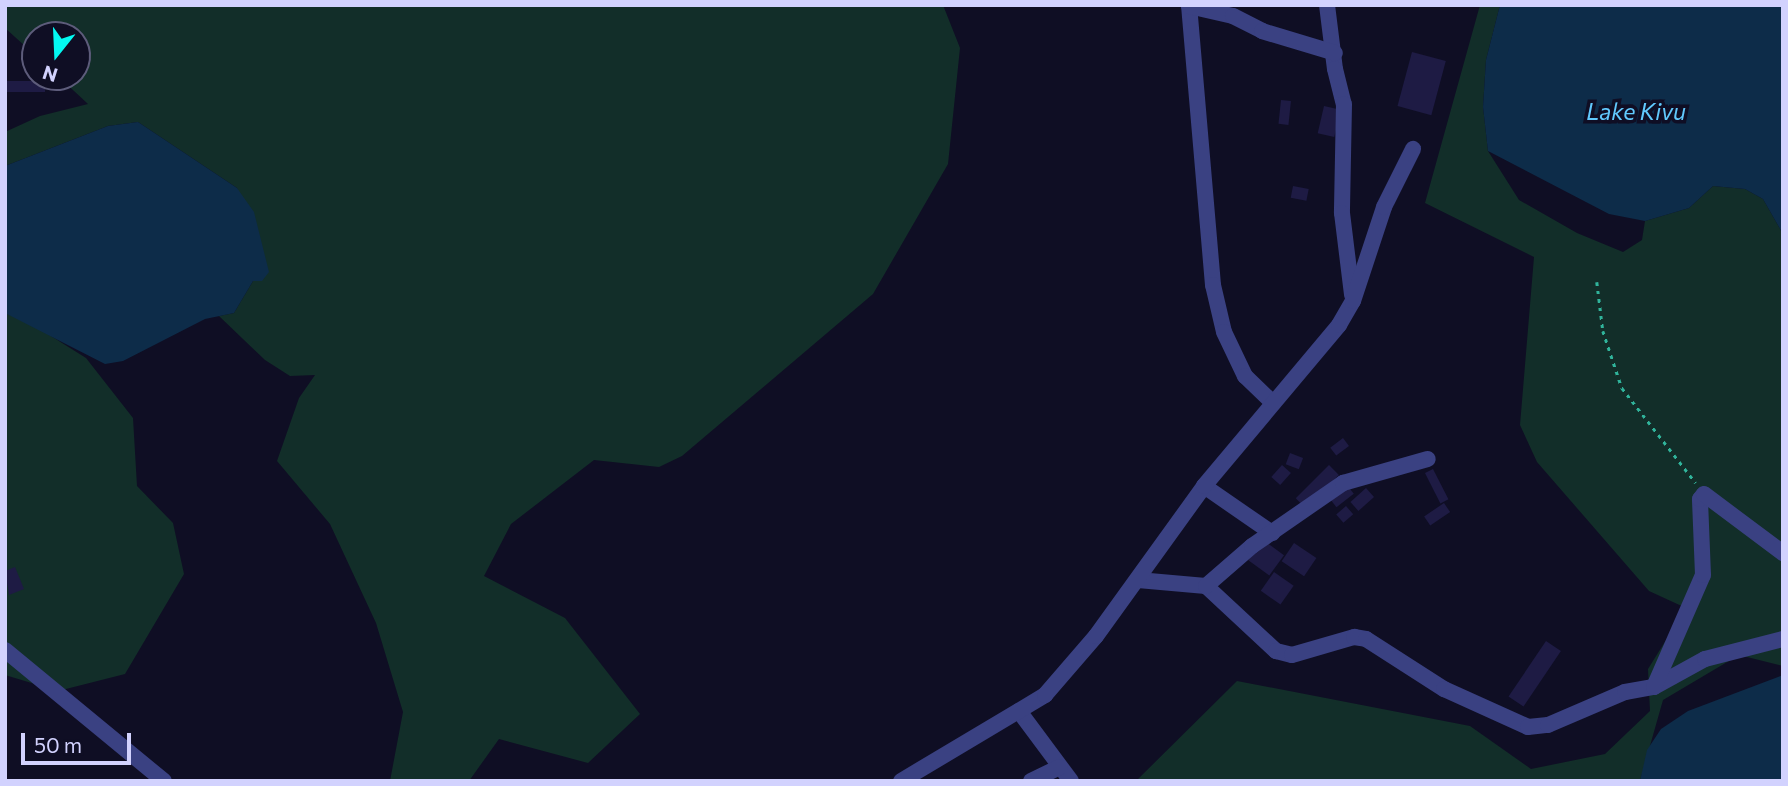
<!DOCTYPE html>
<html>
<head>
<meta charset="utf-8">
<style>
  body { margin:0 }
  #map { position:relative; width:1788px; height:786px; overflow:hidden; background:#0f0e24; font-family:Commissioner,sans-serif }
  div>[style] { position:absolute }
  .green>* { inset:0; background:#122e29 }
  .water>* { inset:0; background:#0d2c49 }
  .building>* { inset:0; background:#1e1b44; transform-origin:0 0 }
  .path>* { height:2.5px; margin-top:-1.25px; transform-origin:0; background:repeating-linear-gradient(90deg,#30b49b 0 3.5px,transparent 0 8.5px) }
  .minor>* { height:16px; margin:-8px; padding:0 8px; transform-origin:8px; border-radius:8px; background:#3a4182 }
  span { translate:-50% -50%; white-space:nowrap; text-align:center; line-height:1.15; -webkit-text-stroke:7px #0f0e24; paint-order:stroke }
  .water-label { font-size:23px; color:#61c9fd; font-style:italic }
  .frame { position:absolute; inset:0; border:7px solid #d2d2fe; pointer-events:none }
  .north { position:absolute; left:21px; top:21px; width:70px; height:70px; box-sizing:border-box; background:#0f0e24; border:2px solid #5d5c7b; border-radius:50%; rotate:198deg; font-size:19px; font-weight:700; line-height:28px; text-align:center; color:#d2d2fe }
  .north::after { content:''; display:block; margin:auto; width:24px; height:32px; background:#03f9f2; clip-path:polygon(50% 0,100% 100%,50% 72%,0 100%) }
  .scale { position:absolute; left:21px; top:733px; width:110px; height:32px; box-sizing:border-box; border:4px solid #d2d2fe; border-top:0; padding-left:9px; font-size:21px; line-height:24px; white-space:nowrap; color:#d2d2fe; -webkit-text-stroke:5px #0f0e24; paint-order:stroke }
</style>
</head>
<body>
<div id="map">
  <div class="green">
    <div style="clip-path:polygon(5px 5px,943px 5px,960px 48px,948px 164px,873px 294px,682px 456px,659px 467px,594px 460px,511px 524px,484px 576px,565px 618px,640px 714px,588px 763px,499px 739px,469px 781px,390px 781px,403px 712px,376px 623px,330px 524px,277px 461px,299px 398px,315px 375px,290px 376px,265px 360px,219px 316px,234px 313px,253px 281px,262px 281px,237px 188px,138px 122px,108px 126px,5px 166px,5px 132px,40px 116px,88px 104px,59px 77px,77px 77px,77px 35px,35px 35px,35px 55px,5px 28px)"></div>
    <div style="clip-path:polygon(1480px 5px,1500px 5px,1486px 60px,1483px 107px,1488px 151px,1519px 200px,1577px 233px,1623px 252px,1642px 240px,1645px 221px,1689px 208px,1713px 186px,1745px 189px,1763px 199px,1783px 234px,1783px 666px,1739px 655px,1663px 700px,1640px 781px,1136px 781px,1237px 681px,1470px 726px,1531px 769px,1605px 754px,1650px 711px,1648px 669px,1686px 608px,1649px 591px,1537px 462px,1520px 425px,1534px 257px,1425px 203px)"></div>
    <div style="clip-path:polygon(5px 313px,27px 321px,86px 358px,133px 418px,137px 486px,173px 523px,184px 574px,125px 674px,58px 691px,5px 675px)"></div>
  </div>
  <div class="water">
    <div style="clip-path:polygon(1500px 5px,1783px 5px,1783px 234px,1763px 199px,1745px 189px,1713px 186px,1689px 208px,1645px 221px,1609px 214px,1488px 151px,1483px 107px,1486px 60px)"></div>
    <div style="clip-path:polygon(138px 122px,237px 188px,254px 212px,269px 272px,262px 281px,253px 281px,234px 313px,205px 319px,123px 361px,105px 364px,5px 313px,5px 166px,108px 126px)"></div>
    <div style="clip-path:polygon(1783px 675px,1783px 781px,1640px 781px,1647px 750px,1661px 729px,1688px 711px)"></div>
  </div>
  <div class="building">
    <div style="left:1412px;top:52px;width:35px;height:56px;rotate:15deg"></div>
    <div style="left:45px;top:81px;width:11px;height:40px;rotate:90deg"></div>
    <div style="left:1281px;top:100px;width:10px;height:24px;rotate:6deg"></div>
    <div style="left:1324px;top:106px;width:17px;height:28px;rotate:13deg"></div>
    <div style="left:1293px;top:186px;width:16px;height:12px;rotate:11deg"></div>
    <div style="left:1343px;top:438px;width:10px;height:16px;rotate:53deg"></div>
    <div style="left:1290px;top:453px;width:14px;height:12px;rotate:21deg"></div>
    <div style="left:1282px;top:465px;width:12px;height:16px;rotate:42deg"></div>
    <div style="left:1329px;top:465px;width:14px;height:47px;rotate:45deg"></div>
    <div style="left:1433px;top:469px;width:34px;height:9px;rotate:63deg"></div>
    <div style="left:1347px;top:485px;width:11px;height:22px;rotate:52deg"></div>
    <div style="left:1366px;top:488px;width:12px;height:21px;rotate:48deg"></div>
    <div style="left:1444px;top:503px;width:11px;height:24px;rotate:56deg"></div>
    <div style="left:1346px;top:506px;width:11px;height:13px;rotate:49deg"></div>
    <div style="left:1263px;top:540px;width:26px;height:25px;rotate:36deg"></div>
    <div style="left:1294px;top:543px;width:27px;height:22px;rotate:34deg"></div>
    <div style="clip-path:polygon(15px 567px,24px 589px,9px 595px,5px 571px)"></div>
    <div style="left:1274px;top:572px;width:24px;height:23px;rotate:35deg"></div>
    <div style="left:1546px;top:641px;width:18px;height:67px;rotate:34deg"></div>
  </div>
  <div class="path">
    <div style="left:1597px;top:282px;width:49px;rotate:83deg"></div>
    <div style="left:1603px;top:331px;width:60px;rotate:71.6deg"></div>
    <div style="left:1622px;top:388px;width:120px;rotate:52.1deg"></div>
    <div style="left:5px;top:779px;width:4px;rotate:34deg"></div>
  </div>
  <div class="minor">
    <div style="left:1189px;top:5px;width:281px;rotate:85.1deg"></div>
    <div style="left:1213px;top:285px;width:48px;rotate:76.8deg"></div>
    <div style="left:1224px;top:332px;width:49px;rotate:64.5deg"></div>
    <div style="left:1245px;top:376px;width:39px;rotate:44deg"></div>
    <div style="left:1327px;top:5px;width:64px;rotate:82.9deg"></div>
    <div style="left:1335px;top:69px;width:36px;rotate:76deg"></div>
    <div style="left:1344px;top:104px;width:109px;rotate:91.1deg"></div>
    <div style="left:1342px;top:213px;width:83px;rotate:83deg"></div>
    <div style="left:1189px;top:6px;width:45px;rotate:12.8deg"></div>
    <div style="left:1233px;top:16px;width:33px;rotate:27deg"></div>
    <div style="left:1262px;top:31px;width:76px;rotate:16.8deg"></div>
    <div style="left:1204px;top:486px;width:83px;rotate:34.7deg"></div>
    <div style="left:1138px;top:580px;width:68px;rotate:5deg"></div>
    <div style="left:1206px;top:586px;width:96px;rotate:42.9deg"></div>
    <div style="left:1276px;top:651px;width:16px;rotate:14deg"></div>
    <div style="left:1292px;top:655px;width:65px;rotate:-16.2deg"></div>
    <div style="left:1354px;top:637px;width:12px;rotate:9deg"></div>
    <div style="left:1366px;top:639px;width:93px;rotate:32.7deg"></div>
    <div style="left:1444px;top:689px;width:92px;rotate:24.3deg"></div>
    <div style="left:1528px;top:727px;width:20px;rotate:-6deg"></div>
    <div style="left:1548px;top:725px;width:84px;rotate:-23.2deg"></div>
    <div style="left:1625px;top:692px;width:29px;rotate:-10deg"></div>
    <div style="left:1654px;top:687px;width:58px;rotate:-28.8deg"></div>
    <div style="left:1705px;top:659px;width:81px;rotate:-14.4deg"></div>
    <div style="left:1206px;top:586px;width:61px;rotate:-41deg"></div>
    <div style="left:1252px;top:546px;width:111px;rotate:-34.7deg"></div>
    <div style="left:1343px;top:483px;width:88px;rotate:-15.8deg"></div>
    <div style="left:5px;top:650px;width:206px;rotate:39.5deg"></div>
    <div style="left:1654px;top:687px;width:122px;rotate:-66.4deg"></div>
    <div style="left:1703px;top:575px;width:76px;rotate:-92.3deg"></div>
    <div style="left:1700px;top:499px;width:6px;rotate:-51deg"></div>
    <div style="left:1704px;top:494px;width:99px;rotate:36.8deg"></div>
    <div style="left:1019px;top:711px;width:87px;rotate:53.4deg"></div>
    <div style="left:901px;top:781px;width:168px;rotate:-30.8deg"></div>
    <div style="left:1045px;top:695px;width:78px;rotate:-49.2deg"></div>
    <div style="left:1096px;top:636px;width:185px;rotate:-54.2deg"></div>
    <div style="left:1204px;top:486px;width:210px;rotate:-50deg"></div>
    <div style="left:1339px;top:325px;width:28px;rotate:-60deg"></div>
    <div style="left:1353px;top:301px;width:99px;rotate:-71.7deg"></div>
    <div style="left:1384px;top:207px;width:65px;rotate:-63.4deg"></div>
    <div style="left:1031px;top:781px;width:32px;rotate:-26deg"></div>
  </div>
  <div class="water-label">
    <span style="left:1636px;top:111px">Lake Kivu</span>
  </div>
  <div class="frame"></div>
  <div class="north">N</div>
  <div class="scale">50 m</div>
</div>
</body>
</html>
